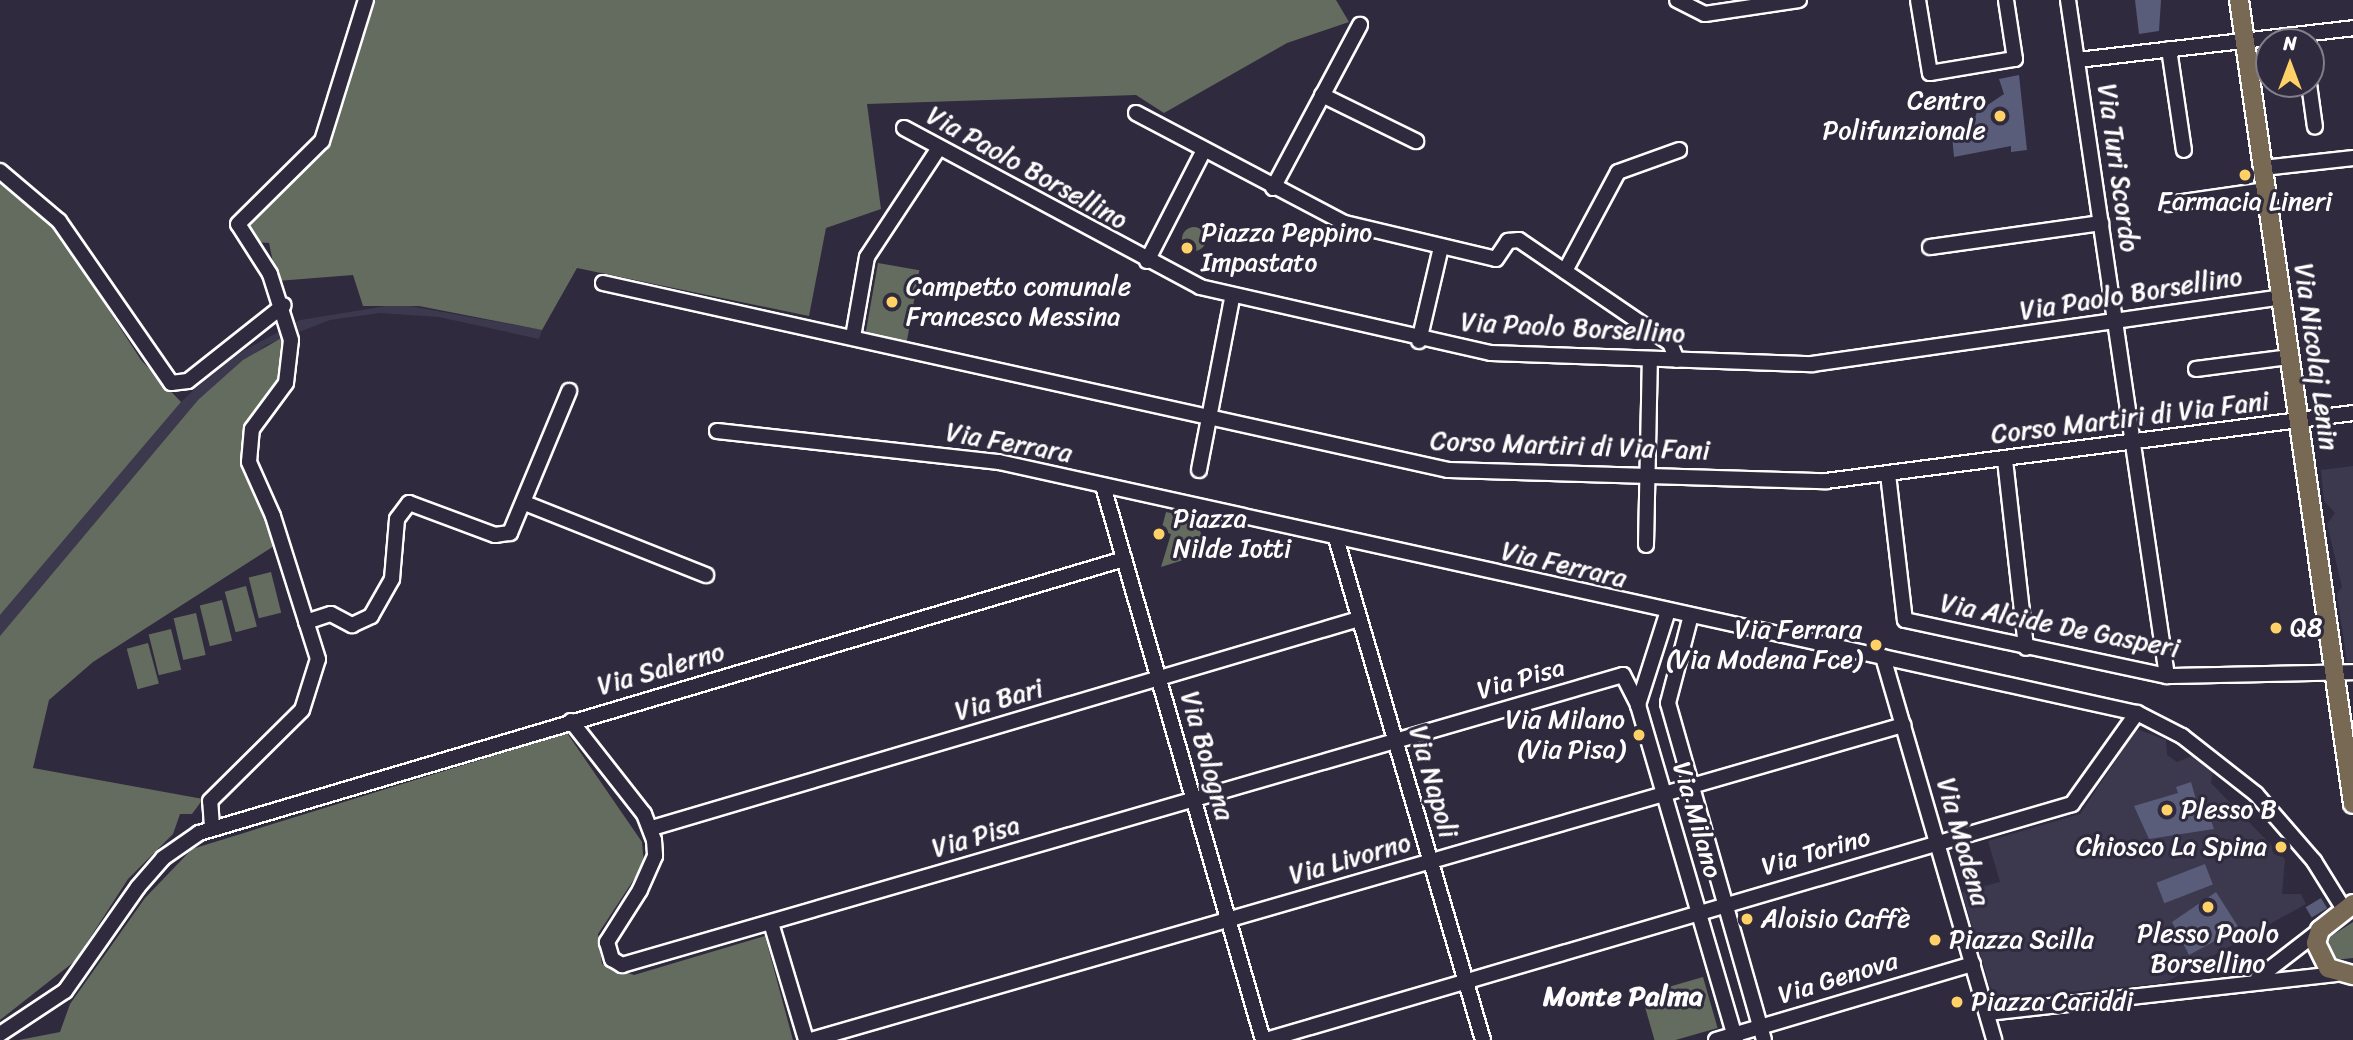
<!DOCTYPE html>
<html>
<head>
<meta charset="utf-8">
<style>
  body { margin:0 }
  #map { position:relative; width:2353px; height:1040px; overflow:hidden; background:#2f2a3d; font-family:Sriracha,sans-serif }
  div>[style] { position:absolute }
  .built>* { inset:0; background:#3c394f }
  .green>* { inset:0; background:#646c5f; transform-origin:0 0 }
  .round { border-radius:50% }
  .building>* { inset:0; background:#595d7a; transform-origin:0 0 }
  .roads { filter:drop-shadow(2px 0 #fff) drop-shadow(-2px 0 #fff) drop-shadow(0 2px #fff) drop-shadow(0 -2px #fff) }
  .minor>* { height:14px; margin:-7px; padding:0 7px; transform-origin:7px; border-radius:7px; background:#2f2a3d }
  .major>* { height:18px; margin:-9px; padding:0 9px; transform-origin:9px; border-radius:9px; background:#776954 }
  .dots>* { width:19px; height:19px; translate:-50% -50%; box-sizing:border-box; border:4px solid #2f2a3d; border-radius:50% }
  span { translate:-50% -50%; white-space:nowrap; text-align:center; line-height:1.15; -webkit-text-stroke:6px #2f2a3d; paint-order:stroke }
  .poi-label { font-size:26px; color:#fff }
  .right { translate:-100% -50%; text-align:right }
  .left { translate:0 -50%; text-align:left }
  .street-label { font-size:26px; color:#fff }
  .neighbourhood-label { font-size:28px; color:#fff; font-weight:700 }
  .north { position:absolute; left:2255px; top:28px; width:70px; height:70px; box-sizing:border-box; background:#2f2a3d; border:2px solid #827f8b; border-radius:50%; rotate:0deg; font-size:19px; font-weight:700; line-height:28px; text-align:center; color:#fff }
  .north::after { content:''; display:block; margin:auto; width:24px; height:32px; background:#ffd166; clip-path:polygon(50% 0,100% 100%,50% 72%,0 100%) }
</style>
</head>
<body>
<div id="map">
  <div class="built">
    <div style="clip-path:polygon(399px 304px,542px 330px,539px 339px,439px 317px,380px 313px,330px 320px,266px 345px,198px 400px,0 636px,0 615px,181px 402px,225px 361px,300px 320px)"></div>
    <div style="clip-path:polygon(2353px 466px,2353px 662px,2347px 662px,2337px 594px,2342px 587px,2327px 524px,2335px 513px,2324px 501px,2321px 470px)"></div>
    <div style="clip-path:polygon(2137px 729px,2166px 740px,2167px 755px,2177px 762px,2192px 756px,2213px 771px,2211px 783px,2285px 859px,2282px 894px,2301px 894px,2306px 904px,2164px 983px,2001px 998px,1990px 987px,1962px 892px,2000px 882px,1988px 841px,2080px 814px)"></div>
  </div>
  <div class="green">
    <div style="clip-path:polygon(376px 0,1336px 0,1349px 22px,1287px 43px,1164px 113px,1136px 95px,867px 104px,881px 209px,826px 228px,809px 316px,577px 268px,542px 330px,419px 306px,363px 306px,353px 275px,277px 281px,269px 243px,255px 242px,247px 229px,252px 213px,327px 143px)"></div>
    <div style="clip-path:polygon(0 179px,48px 216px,141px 360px,181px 402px,0 615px)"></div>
    <div class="round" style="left:1182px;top:227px;width:24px;height:24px"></div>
    <div style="left:878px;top:263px;width:42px;height:72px;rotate:10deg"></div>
    <div style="clip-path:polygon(285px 336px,280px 384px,243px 445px,274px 546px,93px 662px,49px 700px,33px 768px,203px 799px,192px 814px,180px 814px,173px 834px,128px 879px,75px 961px,0 1020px,0 636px,198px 400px,243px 360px)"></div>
    <div style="clip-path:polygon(1166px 512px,1197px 519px,1206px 553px,1161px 567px,1171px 534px,1161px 531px)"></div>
    <div style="left:271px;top:572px;width:42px;height:23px;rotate:76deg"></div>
    <div style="left:246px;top:586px;width:42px;height:22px;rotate:75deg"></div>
    <div style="left:222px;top:600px;width:42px;height:23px;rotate:76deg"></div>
    <div style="left:196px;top:613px;width:43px;height:23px;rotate:77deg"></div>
    <div style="left:171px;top:629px;width:42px;height:23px;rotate:76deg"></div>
    <div style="left:148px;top:643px;width:42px;height:22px;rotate:75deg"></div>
    <div style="clip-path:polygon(567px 733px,642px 842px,644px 864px,598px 934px,602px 964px,634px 975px,765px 936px,793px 1040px,19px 1040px,60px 1032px,70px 1004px,145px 898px,192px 849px)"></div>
    <div style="clip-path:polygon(2353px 922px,2353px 958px,2334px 960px,2328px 938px)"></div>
    <div style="left:1703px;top:977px;width:53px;height:64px;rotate:74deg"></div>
  </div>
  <div class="building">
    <div style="clip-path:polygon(2135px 0,2161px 0,2159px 31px,2139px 34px)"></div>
    <div style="clip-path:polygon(2019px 75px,2027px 150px,2011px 152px,2011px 146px,1954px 157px,1952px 136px,1969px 135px,1977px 112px,2004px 94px,1999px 79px)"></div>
    <div style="clip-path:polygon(2191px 782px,2201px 817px,2209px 814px,2214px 829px,2149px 839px,2134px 806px,2178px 793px,2176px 787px)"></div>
    <div style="left:2205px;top:864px;width:22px;height:52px;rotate:69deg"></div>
    <div style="clip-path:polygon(2216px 892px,2239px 928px,2189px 955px,2172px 922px)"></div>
    <div style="left:2321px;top:898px;width:12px;height:18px;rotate:59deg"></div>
  </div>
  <div class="roads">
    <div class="minor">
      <div style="left:1677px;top:0;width:31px;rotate:27deg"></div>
      <div style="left:1705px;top:14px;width:95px;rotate:-8.5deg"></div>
      <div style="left:1918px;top:0;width:74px;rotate:80.7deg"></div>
      <div style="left:1930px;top:73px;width:86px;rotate:-9.4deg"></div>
      <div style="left:2015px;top:59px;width:60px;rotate:-98.7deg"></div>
      <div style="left:2068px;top:0;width:683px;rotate:81.67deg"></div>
      <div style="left:2169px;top:49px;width:102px;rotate:81.6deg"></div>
      <div style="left:2078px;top:60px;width:277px;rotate:-6.6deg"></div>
      <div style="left:2309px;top:84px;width:43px;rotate:82.1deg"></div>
      <div style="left:1322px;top:95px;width:105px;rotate:26.1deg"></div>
      <div style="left:1136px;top:113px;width:236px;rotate:27.8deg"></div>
      <div style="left:1345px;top:223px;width:155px;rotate:13.4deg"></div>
      <div style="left:1496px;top:259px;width:22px;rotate:-56deg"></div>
      <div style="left:1508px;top:241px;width:11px;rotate:-5deg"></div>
      <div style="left:1519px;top:240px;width:183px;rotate:34.3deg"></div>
      <div style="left:1670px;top:343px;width:18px;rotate:68deg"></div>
      <div style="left:904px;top:128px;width:336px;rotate:28.2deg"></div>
      <div style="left:1200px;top:287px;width:298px;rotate:12.8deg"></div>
      <div style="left:1491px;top:353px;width:321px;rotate:2deg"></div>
      <div style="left:1812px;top:364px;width:474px;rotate:-8.1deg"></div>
      <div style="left:2263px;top:168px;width:91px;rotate:-6.3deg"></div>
      <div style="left:0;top:171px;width:77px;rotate:40.3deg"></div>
      <div style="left:59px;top:221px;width:197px;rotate:55.3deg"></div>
      <div style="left:171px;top:383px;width:17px;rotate:-7deg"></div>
      <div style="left:188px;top:381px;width:122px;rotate:-38.4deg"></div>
      <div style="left:1273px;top:188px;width:185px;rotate:-61.9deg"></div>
      <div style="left:2169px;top:204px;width:98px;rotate:-8.2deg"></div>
      <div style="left:1930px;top:247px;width:173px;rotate:-8deg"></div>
      <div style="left:1147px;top:261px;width:125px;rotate:-62.8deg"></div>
      <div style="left:1565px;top:271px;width:112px;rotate:-61.8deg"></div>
      <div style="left:1618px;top:172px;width:65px;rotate:-19.8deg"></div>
      <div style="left:603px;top:283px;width:865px;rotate:12.48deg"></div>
      <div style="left:1448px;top:470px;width:378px;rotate:1.7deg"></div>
      <div style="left:1826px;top:481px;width:531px;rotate:-7.35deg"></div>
      <div style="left:853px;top:337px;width:81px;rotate:-80.1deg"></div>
      <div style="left:867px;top:257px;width:131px;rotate:-56.6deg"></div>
      <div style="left:1419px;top:341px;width:97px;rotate:-76.8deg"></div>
      <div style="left:2196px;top:369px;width:95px;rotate:-7.3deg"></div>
      <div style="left:717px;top:431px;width:284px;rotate:6.3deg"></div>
      <div style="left:999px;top:462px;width:1165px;rotate:12.44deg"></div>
      <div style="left:2137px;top:713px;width:51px;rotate:27.1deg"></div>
      <div style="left:2182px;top:736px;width:94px;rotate:38.1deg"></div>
      <div style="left:2256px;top:794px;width:89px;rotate:49.1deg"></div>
      <div style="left:2314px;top:861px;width:59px;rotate:58.2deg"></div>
      <div style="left:2005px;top:460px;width:189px;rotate:83.6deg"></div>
      <div style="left:1199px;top:470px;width:175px;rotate:-79.1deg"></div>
      <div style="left:1888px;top:474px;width:147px;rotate:83.4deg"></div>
      <div style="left:1905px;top:620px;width:268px;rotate:12.1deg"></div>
      <div style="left:2167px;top:676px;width:186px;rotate:-1.2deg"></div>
      <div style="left:1103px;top:486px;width:577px;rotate:73.89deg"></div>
      <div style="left:525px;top:503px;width:195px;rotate:21.7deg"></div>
      <div style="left:1336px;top:538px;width:523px;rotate:73.68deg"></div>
      <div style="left:1646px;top:545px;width:186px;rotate:-88.8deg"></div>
      <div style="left:1667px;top:614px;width:96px;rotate:107.7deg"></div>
      <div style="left:1638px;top:705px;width:349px;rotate:73.7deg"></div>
      <div style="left:1690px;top:619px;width:87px;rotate:104.7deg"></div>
      <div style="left:1668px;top:703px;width:350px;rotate:74.1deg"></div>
      <div style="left:306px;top:622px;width:26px;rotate:-18deg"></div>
      <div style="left:331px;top:614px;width:24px;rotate:28deg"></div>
      <div style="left:352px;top:625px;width:21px;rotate:-25deg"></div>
      <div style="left:371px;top:616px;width:43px;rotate:-60.4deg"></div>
      <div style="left:392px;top:579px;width:60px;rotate:-85.2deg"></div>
      <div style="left:397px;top:519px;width:20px;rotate:-53deg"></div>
      <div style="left:409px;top:503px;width:92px;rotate:20.4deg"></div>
      <div style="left:495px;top:535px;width:15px;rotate:-8deg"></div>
      <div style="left:510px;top:533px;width:154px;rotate:-67.4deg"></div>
      <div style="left:1883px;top:657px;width:399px;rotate:73.8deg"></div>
      <div style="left:571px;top:721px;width:118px;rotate:51.9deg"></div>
      <div style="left:644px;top:814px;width:28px;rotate:69deg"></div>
      <div style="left:654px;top:840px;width:16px;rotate:86deg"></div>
      <div style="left:655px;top:856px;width:37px;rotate:114deg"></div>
      <div style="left:640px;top:890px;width:62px;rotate:122.4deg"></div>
      <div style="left:607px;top:942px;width:18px;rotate:74deg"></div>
      <div style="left:612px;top:959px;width:12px;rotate:31deg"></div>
      <div style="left:622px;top:965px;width:1042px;rotate:-16.16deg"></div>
      <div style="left:1623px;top:675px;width:34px;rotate:63deg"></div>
      <div style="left:212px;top:827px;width:26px;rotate:-94deg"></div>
      <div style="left:210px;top:801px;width:129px;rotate:-44.7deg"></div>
      <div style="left:302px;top:710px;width:53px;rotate:-72.6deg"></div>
      <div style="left:318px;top:659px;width:150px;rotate:-107.5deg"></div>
      <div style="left:273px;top:516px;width:59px;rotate:-114deg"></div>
      <div style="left:249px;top:462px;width:33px;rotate:-85deg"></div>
      <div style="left:252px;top:429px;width:57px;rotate:-53.5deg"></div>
      <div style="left:286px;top:383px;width:43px;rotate:-83.4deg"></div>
      <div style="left:291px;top:340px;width:69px;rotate:-107.7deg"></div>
      <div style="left:270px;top:274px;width:59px;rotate:-122.6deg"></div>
      <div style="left:238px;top:224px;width:118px;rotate:-44.7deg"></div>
      <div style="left:322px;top:141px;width:148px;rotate:-72.7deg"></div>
      <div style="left:652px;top:828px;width:737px;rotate:-16.47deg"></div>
      <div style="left:771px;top:923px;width:122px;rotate:73.3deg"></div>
      <div style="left:2258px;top:978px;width:78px;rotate:-37.7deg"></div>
      <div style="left:1988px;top:1013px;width:350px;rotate:-6.4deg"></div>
      <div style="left:0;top:1034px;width:78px;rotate:-33.5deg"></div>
      <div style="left:65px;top:991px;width:127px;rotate:-54.9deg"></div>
      <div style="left:138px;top:887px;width:38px;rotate:-49deg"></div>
      <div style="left:163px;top:858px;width:44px;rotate:-34.8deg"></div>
      <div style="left:199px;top:833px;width:965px;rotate:-16.5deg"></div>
      <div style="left:811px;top:1040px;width:1137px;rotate:-16.09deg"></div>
      <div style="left:1266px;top:1040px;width:840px;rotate:-16.32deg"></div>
      <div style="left:2072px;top:804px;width:112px;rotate:-54.5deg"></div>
      <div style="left:1716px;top:1040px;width:268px;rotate:-16.5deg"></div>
    </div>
    <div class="major">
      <div style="left:2239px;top:0;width:812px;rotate:81.93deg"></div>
      <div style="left:2353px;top:904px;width:42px;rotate:141.8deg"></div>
      <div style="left:2320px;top:930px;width:14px;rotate:107deg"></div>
      <div style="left:2316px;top:943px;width:28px;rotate:64deg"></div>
      <div style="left:2328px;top:968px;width:26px;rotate:16deg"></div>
    </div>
  </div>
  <div class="dots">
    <div style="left:2000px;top:116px;background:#ffd166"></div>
    <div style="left:2245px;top:175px;background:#ffd166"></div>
    <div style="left:1187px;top:248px;background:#ffd166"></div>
    <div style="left:892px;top:302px;background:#ffd166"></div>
    <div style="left:1159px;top:534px;background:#ffd166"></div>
    <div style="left:2276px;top:628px;background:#ffd166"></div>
    <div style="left:1876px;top:645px;background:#ffd166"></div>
    <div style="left:1639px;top:735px;background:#ffd166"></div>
    <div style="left:2167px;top:810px;background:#ffd166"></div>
    <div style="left:2281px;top:847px;background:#ffd166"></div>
    <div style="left:2208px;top:907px;background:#ffd166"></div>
    <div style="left:1747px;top:919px;background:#ffd166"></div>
    <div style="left:1935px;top:940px;background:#ffd166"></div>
    <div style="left:1957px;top:1002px;background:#ffd166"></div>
  </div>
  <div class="poi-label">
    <span class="right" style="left:1986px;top:116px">Centro<br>Polifunzionale</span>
    <span style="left:2245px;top:202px">Farmacia Lineri</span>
    <span class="left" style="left:1201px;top:248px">Piazza Peppino<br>Impastato</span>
    <span class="left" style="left:906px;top:302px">Campetto comunale<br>Francesco Messina</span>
    <span class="left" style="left:1173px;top:534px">Piazza<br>Nilde Iotti</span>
    <span class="left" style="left:2290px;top:628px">Q8</span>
    <span class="right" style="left:1862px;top:645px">Via Ferrara<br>(Via Modena Fce)</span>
    <span class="right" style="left:1625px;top:735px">Via Milano<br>(Via Pisa)</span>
    <span class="left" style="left:2181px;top:810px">Plesso B</span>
    <span class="right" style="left:2267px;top:847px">Chiosco La Spina</span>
    <span class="left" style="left:1761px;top:919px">Aloisio Caffè</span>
    <span style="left:2208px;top:949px">Plesso Paolo<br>Borsellino</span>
    <span class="left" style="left:1949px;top:940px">Piazza Scilla</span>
    <span class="left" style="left:1971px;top:1002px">Piazza Cariddi</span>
  </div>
  <div class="street-label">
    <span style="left:1027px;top:168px;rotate:29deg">Via Paolo Borsellino</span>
    <span style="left:2118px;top:168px;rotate:82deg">Via Turi Scordo</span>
    <span style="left:2131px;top:294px;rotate:-9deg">Via Paolo Borsellino</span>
    <span style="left:1573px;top:328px;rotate:3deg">Via Paolo Borsellino</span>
    <span style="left:2316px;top:357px;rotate:82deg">Via Nicolaj Lenin</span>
    <span style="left:2130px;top:418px;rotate:-7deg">Corso Martiri di Via Fani</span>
    <span style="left:1009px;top:443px;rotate:10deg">Via Ferrara</span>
    <span style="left:1570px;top:446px;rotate:2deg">Corso Martiri di Via Fani</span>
    <span style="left:1564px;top:565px;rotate:13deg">Via Ferrara</span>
    <span style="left:2060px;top:626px;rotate:11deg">Via Alcide De Gasperi</span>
    <span style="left:661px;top:669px;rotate:-16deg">Via Salerno</span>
    <span style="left:1521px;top:679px;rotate:-16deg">Via Pisa</span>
    <span style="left:999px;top:700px;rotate:-16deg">Via Bari</span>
    <span style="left:1207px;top:756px;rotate:74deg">Via Bologna</span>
    <span style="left:1433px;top:782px;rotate:74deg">Via Napoli</span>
    <span style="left:1697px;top:820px;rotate:74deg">Via Milano</span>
    <span style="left:976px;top:837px;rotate:-16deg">Via Pisa</span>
    <span style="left:1963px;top:842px;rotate:74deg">Via Modena</span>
    <span style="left:1816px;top:852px;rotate:-16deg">Via Torino</span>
    <span style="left:1350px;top:859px;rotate:-16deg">Via Livorno</span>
    <span style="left:1838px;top:978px;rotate:-17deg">Via Genova</span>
  </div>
  <div class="neighbourhood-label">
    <span style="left:1623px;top:996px">Monte Palma</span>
  </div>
  <div class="north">N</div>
</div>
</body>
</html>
